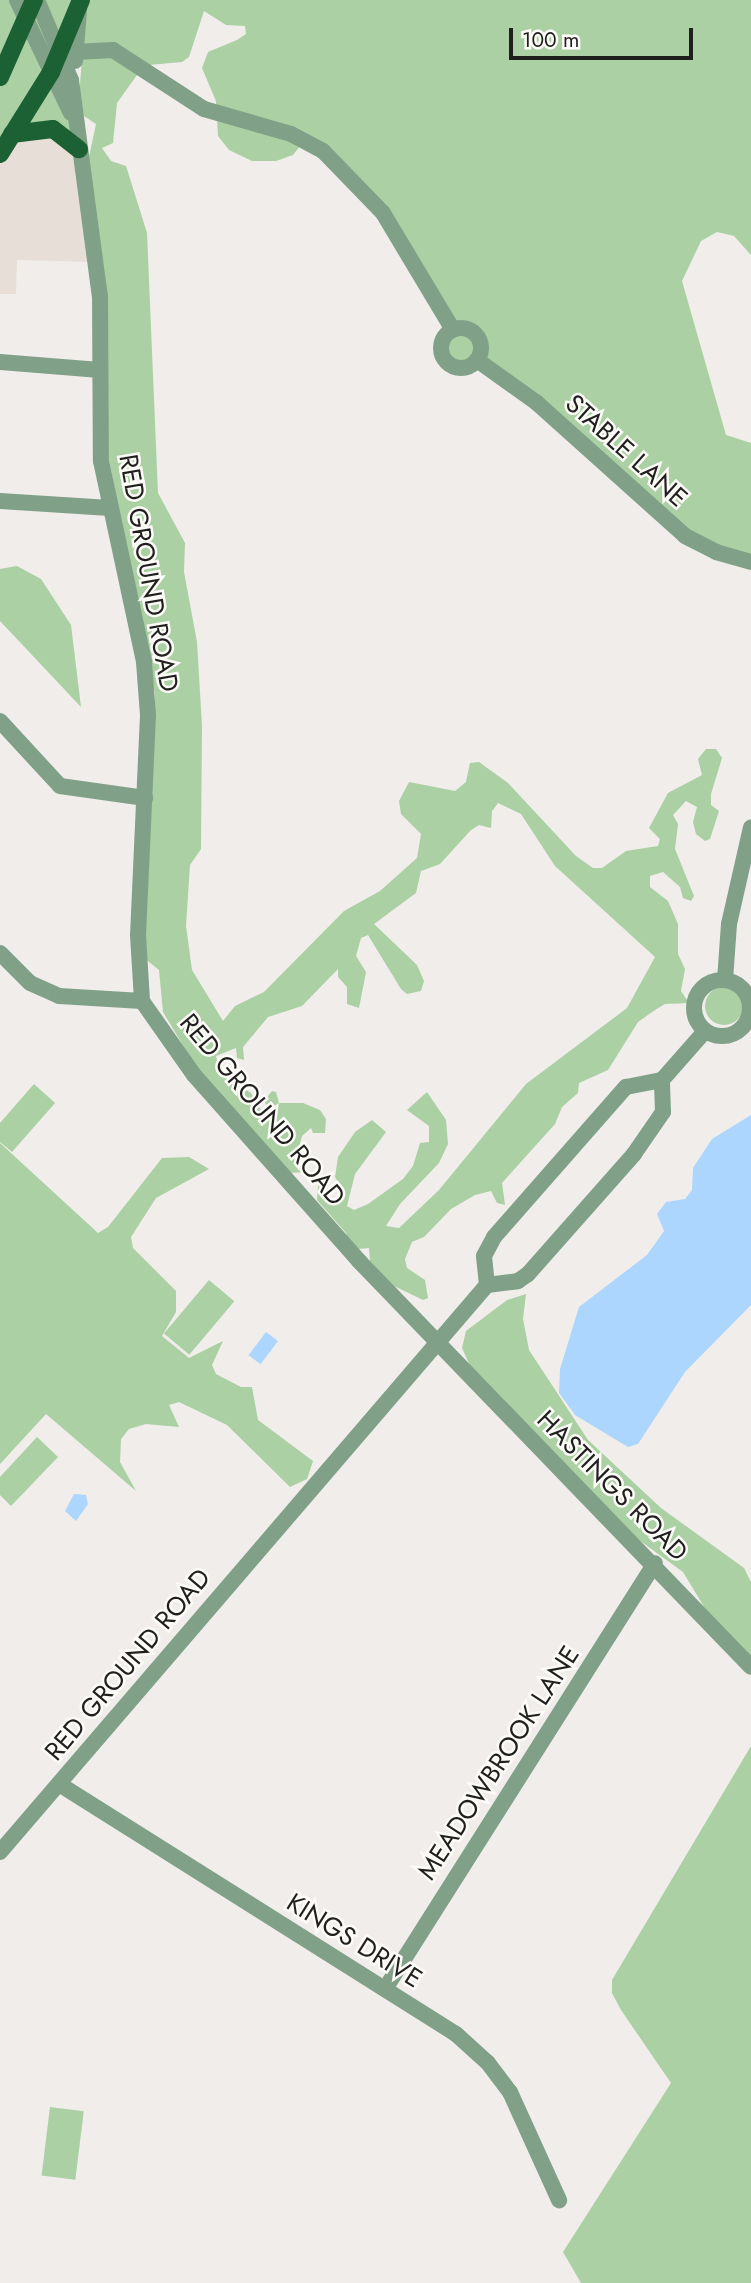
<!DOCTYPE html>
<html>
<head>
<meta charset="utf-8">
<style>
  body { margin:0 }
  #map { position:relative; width:751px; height:2283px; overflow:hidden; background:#f0edeb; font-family:Jost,sans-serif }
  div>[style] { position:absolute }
  .built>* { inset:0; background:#e7dfd7 }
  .green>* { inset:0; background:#aad0a3; transform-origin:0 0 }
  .round { border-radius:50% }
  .water>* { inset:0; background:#acd6fe; transform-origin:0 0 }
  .minor>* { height:16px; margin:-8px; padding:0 8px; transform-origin:8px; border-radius:8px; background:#80a187 }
  .minor>.ring { margin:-8px; padding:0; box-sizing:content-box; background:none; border:16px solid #80a187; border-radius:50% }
  .major>* { height:18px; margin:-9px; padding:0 9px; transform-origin:9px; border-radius:9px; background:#1b6133 }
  span { translate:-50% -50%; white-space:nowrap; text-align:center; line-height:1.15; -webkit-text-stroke:5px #fdfbf8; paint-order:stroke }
  .street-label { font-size:26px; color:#1f1f1e }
  .scale { position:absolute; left:509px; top:28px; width:184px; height:32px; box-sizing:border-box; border:4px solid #1f1f1e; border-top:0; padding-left:9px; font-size:21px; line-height:24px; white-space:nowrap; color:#1f1f1e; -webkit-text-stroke:5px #fdfbf8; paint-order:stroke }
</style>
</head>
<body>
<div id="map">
  <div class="built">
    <div style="clip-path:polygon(12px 134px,71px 140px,95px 262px,17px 260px,16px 294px,0 294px,0 154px)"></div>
  </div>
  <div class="green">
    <div style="clip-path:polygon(0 0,751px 0,751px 255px,734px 236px,717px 232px,701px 241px,682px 281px,726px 435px,751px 443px,751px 562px,715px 552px,479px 356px,476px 336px,457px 329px,350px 175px,301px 145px,293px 155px,276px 161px,252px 161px,229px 150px,218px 136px,216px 101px,202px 68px,208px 52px,237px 40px,246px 34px,245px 26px,226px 25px,204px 11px,189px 57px,182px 62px,149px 65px,137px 75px,117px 103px,113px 143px,102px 148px,111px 161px,126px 166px,147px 233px,158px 493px,185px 543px,184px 572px,197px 642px,202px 726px,201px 849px,190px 865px,186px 926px,192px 970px,223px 1021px,235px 1006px,264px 992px,344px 911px,380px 891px,417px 858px,421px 834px,401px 814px,399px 801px,409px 782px,455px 791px,466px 782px,470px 763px,479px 762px,508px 783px,576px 856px,593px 868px,602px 868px,626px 851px,658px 846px,660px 839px,649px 828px,668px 793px,702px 775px,698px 759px,706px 749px,716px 749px,722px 758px,711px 794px,711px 805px,719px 811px,710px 839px,705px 841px,696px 834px,693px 822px,697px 807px,686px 801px,673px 815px,678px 824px,675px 849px,694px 896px,691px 901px,683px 898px,680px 887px,663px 872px,650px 876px,650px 887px,668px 901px,678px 924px,678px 954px,685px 969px,681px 991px,689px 1003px,665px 1004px,655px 1010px,638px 1022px,608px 1070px,579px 1083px,578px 1093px,562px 1107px,555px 1124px,502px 1183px,505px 1205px,497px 1203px,491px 1191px,475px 1195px,451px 1209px,424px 1237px,412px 1242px,405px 1259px,407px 1268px,425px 1280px,428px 1298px,423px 1300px,394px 1286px,370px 1261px,369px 1248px,358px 1249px,348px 1242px,346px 1233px,317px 1200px,318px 1185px,326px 1183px,331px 1201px,340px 1203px,342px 1189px,335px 1177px,338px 1157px,355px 1132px,372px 1120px,386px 1132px,355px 1174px,347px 1206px,354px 1210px,368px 1204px,403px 1179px,413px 1166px,420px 1143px,429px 1142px,429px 1126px,407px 1110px,427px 1092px,446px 1120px,448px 1144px,439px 1163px,400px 1204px,386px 1226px,399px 1228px,439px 1190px,526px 1084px,627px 1008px,655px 957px,555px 866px,521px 814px,498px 803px,492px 811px,491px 828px,479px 825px,471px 830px,440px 864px,421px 871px,416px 893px,374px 924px,417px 965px,424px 981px,421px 991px,407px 994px,401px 989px,368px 935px,361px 938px,356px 956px,366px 972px,359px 1008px,347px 1004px,347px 987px,338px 977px,338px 969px,302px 1006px,268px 1017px,243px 1047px,244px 1060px,237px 1058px,236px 1048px,216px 1056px,220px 1074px,251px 1093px,264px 1115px,270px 1111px,264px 1101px,272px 1091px,276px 1092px,279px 1103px,303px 1103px,320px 1110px,326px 1119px,325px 1133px,313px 1133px,311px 1128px,302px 1136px,297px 1155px,307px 1172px,287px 1173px,279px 1159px,233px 1116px,190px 1057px,163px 1012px,159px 970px,143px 957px,155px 693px,105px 439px,108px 333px,86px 171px,96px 124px,84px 116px,79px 96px,83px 47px,63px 55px,79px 149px,38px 128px,0 154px)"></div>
    <div class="round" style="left:446px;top:332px;width:32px;height:32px"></div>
    <div style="clip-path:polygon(17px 566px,41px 579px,71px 625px,81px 707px,0 621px,0 569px)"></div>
    <div class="round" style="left:705px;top:987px;width:38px;height:38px"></div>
    <div style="clip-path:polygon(34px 1084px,55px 1103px,12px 1152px,0 1142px,0 1123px)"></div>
    <div style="clip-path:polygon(0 1143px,98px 1233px,108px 1227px,162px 1158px,189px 1157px,209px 1169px,156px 1198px,131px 1237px,133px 1248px,176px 1291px,176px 1312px,162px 1336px,189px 1358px,223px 1341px,212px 1365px,216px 1374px,241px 1387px,252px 1387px,258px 1420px,313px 1461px,307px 1479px,290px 1487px,227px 1425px,179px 1402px,169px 1405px,179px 1427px,146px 1424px,129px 1429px,121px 1439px,120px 1462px,136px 1491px,46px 1414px,0 1464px)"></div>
    <div style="left:209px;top:1280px;width:33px;height:70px;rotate:40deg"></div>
    <div style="clip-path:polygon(526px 1294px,523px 1319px,529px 1350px,588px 1440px,661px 1508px,744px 1568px,751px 1582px,751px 1657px,709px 1615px,683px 1572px,639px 1540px,472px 1370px,462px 1348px,466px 1331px,507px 1300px)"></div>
    <div style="clip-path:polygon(37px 1437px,58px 1457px,11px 1506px,0 1495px,0 1477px)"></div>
    <div style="clip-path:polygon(751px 1746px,751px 2283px,581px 2283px,563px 2252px,671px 2083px,621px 2010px,612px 1993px,612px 1980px)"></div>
    <div style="left:50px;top:2107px;width:34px;height:69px;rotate:7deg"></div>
  </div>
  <div class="water">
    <div style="clip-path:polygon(751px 1115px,751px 1305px,685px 1372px,638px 1444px,628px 1447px,575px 1415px,559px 1393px,560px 1369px,579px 1307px,647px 1255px,664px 1231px,657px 1214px,666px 1202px,685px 1199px,692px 1190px,693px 1168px,712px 1139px)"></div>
    <div style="left:266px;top:1332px;width:15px;height:29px;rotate:37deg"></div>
    <div style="clip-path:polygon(74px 1494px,86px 1495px,88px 1504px,76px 1521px,65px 1511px)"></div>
  </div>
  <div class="minor">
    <div style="left:17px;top:0;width:125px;rotate:64.5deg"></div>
    <div style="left:37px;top:0;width:87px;rotate:67deg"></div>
    <div style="left:71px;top:80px;width:218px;rotate:82.4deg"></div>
    <div style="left:100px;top:296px;width:165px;rotate:89.7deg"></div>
    <div style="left:101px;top:461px;width:206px;rotate:77.9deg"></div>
    <div style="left:144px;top:662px;width:53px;rotate:85.7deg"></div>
    <div style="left:148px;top:715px;width:220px;rotate:92.6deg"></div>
    <div style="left:138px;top:935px;width:66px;rotate:86.5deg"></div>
    <div style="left:142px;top:1001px;width:90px;rotate:54.9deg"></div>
    <div style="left:194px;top:1075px;width:249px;rotate:48.4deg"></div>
    <div style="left:359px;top:1261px;width:564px;rotate:46.01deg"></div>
    <div style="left:76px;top:52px;width:37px;rotate:-3deg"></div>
    <div style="left:113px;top:50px;width:108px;rotate:33deg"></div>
    <div style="left:204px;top:109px;width:91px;rotate:16deg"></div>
    <div style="left:291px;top:134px;width:36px;rotate:28deg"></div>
    <div style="left:323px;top:151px;width:86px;rotate:45.9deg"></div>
    <div style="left:383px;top:213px;width:136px;rotate:59.1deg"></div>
    <div style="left:75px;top:61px;width:51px;rotate:-85.5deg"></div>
    <div class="ring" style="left:441px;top:328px;width:24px;height:24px"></div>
    <div style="left:477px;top:360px;width:74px;rotate:35.6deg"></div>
    <div style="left:537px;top:403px;width:199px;rotate:41.9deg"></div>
    <div style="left:685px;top:536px;width:35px;rotate:27deg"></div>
    <div style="left:716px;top:552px;width:36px;rotate:16deg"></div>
    <div style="left:0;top:362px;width:100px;rotate:4.6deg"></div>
    <div style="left:0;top:501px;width:110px;rotate:3.6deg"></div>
    <div style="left:0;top:721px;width:88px;rotate:47.3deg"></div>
    <div style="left:60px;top:786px;width:86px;rotate:8deg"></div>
    <div style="left:0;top:953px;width:42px;rotate:45deg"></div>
    <div style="left:30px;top:983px;width:32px;rotate:24deg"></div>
    <div style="left:59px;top:996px;width:83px;rotate:3.4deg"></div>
    <div style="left:725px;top:980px;width:56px;rotate:-85.9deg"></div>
    <div style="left:729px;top:924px;width:99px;rotate:-77.2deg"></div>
    <div class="ring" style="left:694px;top:980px;width:40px;height:40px"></div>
    <div style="left:487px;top:1285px;width:29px;rotate:-96deg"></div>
    <div style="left:484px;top:1256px;width:21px;rotate:-62deg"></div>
    <div style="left:494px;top:1237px;width:200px;rotate:-48.7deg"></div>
    <div style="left:626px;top:1087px;width:37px;rotate:-11deg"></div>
    <div style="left:662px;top:1080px;width:65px;rotate:-48.7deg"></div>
    <div style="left:59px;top:1784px;width:469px;rotate:32.2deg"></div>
    <div style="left:456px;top:2034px;width:43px;rotate:42.2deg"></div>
    <div style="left:488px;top:2063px;width:36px;rotate:53deg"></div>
    <div style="left:510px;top:2092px;width:119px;rotate:65.6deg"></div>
    <div style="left:0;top:1852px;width:747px;rotate:-49.34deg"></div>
    <div style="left:487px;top:1285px;width:31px;rotate:-7deg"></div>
    <div style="left:518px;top:1281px;width:12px;rotate:-35deg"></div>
    <div style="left:528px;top:1274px;width:160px;rotate:-48.5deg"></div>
    <div style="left:634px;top:1154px;width:51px;rotate:-55.4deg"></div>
    <div style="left:663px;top:1112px;width:32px;rotate:-92deg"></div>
    <div style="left:385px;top:1989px;width:504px;rotate:-57.63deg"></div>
  </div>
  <div class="major">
    <div style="left:0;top:77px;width:84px;rotate:-66.2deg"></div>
    <div style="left:12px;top:134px;width:41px;rotate:-7deg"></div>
    <div style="left:53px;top:129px;width:33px;rotate:38deg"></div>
    <div style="left:0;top:154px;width:97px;rotate:-58.1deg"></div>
    <div style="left:51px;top:72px;width:78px;rotate:-67.4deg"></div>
  </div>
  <div class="street-label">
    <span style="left:626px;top:451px;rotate:42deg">STABLE LANE</span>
    <span style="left:148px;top:573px;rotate:80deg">RED GROUND ROAD</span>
    <span style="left:262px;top:1110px;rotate:50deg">RED GROUND ROAD</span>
    <span style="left:612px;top:1486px;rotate:45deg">HASTINGS ROAD</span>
    <span style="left:128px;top:1665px;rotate:-50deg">RED GROUND ROAD</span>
    <span style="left:499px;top:1763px;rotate:-57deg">MEADOWBROOK LANE</span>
    <span style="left:354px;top:1941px;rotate:32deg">KINGS DRIVE</span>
  </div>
  <div class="scale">100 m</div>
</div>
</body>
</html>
